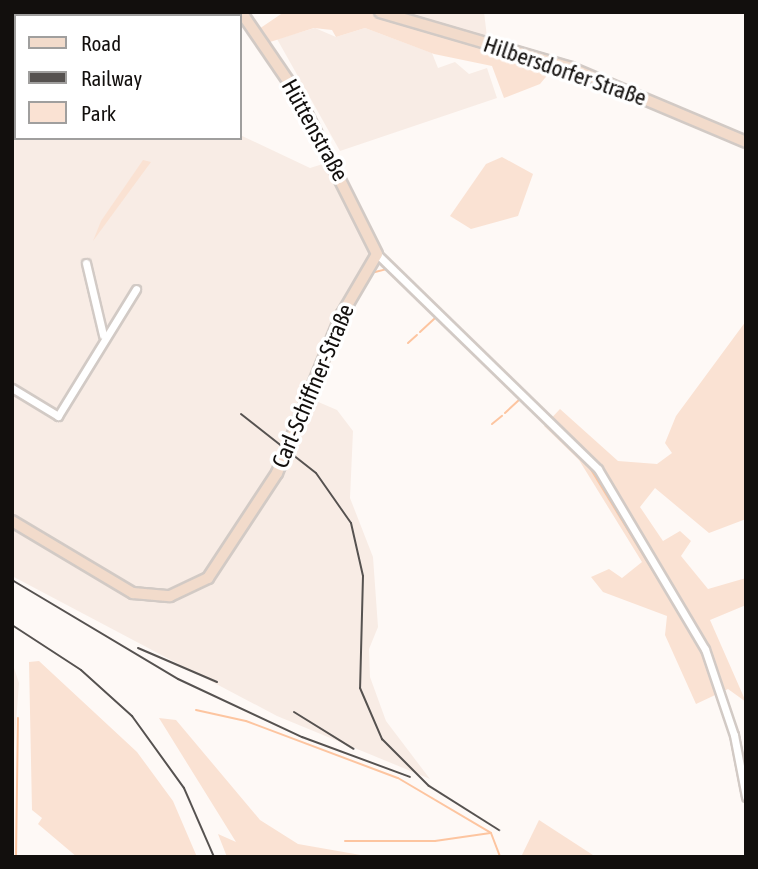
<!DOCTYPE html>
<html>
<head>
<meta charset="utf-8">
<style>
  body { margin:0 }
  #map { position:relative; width:758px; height:869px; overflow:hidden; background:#fef9f6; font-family:"Asap Condensed",sans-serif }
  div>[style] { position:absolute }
  .built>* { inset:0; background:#f8ece5 }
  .green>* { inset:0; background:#fae2d3 }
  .stream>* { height:2px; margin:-1px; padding:0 1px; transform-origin:1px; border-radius:1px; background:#fdc5a0 }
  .roads { filter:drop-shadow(2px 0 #d2cac5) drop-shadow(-2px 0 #d2cac5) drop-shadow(0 2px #d2cac5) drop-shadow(0 -2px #d2cac5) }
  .street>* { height:7px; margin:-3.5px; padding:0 3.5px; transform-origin:3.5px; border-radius:3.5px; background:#fff }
  .secondary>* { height:10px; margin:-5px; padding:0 5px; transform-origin:5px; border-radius:5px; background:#f2dbcb }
  .rail>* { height:2px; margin:-1px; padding:0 1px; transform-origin:1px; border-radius:1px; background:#565250 }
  span { translate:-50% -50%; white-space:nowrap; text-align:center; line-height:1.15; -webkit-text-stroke:7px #fff; paint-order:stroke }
  .street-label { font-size:23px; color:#120f0d }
  .frame { position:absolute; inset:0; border:14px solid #120f0d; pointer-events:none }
  .legend { position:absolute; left:14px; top:14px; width:228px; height:126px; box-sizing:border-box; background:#fff; border:2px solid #a09f9e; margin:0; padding:9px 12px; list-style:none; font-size:21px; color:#120f0d }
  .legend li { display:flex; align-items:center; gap:14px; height:35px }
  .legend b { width:35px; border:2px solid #a09f9e }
</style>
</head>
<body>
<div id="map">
  <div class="built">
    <div style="clip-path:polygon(389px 12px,484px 12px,487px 37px,440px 28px)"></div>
    <div style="clip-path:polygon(315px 28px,336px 37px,365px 28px,432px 53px,438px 68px,455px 62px,469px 74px,487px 68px,497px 98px,340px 151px,277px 39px)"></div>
    <div style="clip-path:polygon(12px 57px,16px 138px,240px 135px,310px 168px,326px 163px,371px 252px,302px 395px,337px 410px,353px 431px,350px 498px,373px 557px,378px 627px,369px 649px,370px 677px,386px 721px,430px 779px,277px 716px,12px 576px)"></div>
    <div style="clip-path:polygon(12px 662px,19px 683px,12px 776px)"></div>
  </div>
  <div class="green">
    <div style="clip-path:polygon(284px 12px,370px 12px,555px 66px,540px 84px,504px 98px,492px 66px,434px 54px,365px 28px,336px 37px,332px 30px,314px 28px,270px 42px,259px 29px)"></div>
    <div style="clip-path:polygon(502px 157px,533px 174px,518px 216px,471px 229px,450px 216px,486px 164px)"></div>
    <div style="clip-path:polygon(143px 160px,151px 162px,93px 241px,101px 221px)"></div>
    <div style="clip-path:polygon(746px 321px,746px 519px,709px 533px,655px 488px,640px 507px,663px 541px,680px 531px,691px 541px,681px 556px,708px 589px,746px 578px,746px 605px,710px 620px,746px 702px,728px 689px,696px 704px,665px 635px,667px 616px,603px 592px,591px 577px,609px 569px,622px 578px,642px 562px,579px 460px,544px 426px,560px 409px,618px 461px,657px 464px,672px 453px,665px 443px,676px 416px)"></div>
    <div style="clip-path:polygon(39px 661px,137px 752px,173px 801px,197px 857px,77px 857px,38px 824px,42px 818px,32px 810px,29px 662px)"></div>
    <div style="clip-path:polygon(159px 718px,176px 720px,260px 820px,298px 844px,372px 857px,227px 857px,218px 834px,236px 842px)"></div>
    <div style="clip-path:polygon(539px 820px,596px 857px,521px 857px)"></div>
  </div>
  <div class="stream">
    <div style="left:375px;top:272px;width:12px;rotate:-14deg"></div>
    <div style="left:406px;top:287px;width:142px;rotate:44.1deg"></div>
    <div style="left:420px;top:332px;width:21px;rotate:-43deg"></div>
    <div style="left:408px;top:343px;width:12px;rotate:-42deg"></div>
    <div style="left:505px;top:413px;width:22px;rotate:-43deg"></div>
    <div style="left:492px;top:424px;width:13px;rotate:-39deg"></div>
    <div style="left:587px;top:463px;width:136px;rotate:58.5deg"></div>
    <div style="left:196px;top:710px;width:51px;rotate:12.4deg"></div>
    <div style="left:246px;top:721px;width:162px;rotate:20.6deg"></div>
    <div style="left:398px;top:778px;width:108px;rotate:30.6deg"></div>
    <div style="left:491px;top:833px;width:26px;rotate:69deg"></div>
    <div style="left:345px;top:841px;width:90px"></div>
    <div style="left:435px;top:841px;width:56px;rotate:-8.3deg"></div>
    <div style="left:16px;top:857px;width:139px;rotate:-89.2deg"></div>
  </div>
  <div class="roads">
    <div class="street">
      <div style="left:377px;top:254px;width:308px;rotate:44.2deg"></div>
      <div style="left:598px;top:469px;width:209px;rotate:59.3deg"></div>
      <div style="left:705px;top:649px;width:91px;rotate:71.4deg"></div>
      <div style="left:734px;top:735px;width:63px;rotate:79deg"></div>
      <div style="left:86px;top:263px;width:74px;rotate:76.7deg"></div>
      <div style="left:12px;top:388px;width:54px;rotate:31.3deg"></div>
      <div style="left:58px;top:416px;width:149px;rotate:-58.4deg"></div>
    </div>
    <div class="secondary">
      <div style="left:380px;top:12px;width:199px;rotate:16.3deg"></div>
      <div style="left:571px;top:68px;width:190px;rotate:22.9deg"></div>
      <div style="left:12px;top:521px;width:141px;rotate:30.8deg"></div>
      <div style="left:133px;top:593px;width:37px;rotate:5deg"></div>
      <div style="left:170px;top:596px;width:42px;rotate:-25.3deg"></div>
      <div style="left:208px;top:578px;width:126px;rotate:-56.7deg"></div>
      <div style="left:277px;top:473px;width:172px;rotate:-67.8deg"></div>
      <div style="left:342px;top:314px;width:69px;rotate:-59.7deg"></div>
      <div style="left:377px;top:254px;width:179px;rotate:-116.6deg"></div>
      <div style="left:297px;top:94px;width:99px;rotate:-124.3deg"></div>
    </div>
  </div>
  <div class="rail">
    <div style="left:241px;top:414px;width:95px;rotate:38.2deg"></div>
    <div style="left:316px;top:473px;width:61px;rotate:55deg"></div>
    <div style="left:351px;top:523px;width:54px;rotate:77.2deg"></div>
    <div style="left:363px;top:576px;width:112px;rotate:91.5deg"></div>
    <div style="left:360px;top:688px;width:56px;rotate:66.7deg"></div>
    <div style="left:382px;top:739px;width:66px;rotate:45deg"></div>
    <div style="left:429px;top:786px;width:83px;rotate:32.2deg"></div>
    <div style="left:12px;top:580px;width:193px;rotate:30.8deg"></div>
    <div style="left:178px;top:679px;width:137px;rotate:25.1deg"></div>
    <div style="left:302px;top:737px;width:115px;rotate:20.3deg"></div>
    <div style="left:12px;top:625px;width:82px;rotate:33.1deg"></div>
    <div style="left:81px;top:670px;width:69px;rotate:42deg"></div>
    <div style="left:132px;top:716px;width:89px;rotate:54.2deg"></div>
    <div style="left:184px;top:788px;width:75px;rotate:66.5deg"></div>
    <div style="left:138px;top:648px;width:86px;rotate:23.3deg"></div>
    <div style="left:294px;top:712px;width:70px;rotate:31.7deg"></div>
  </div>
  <div class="street-label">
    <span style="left:565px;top:71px;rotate:19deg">Hilbersdorfer Straße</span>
    <span style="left:315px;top:130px;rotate:61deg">Hüttenstraße</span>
    <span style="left:313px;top:386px;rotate:-67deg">Carl-Schiffner-Straße</span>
  </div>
  <div class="frame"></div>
  <ul class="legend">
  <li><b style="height:9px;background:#f2dbcb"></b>Road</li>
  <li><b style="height:9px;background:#565250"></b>Railway</li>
  <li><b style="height:19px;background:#fae2d3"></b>Park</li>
  </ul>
</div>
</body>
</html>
